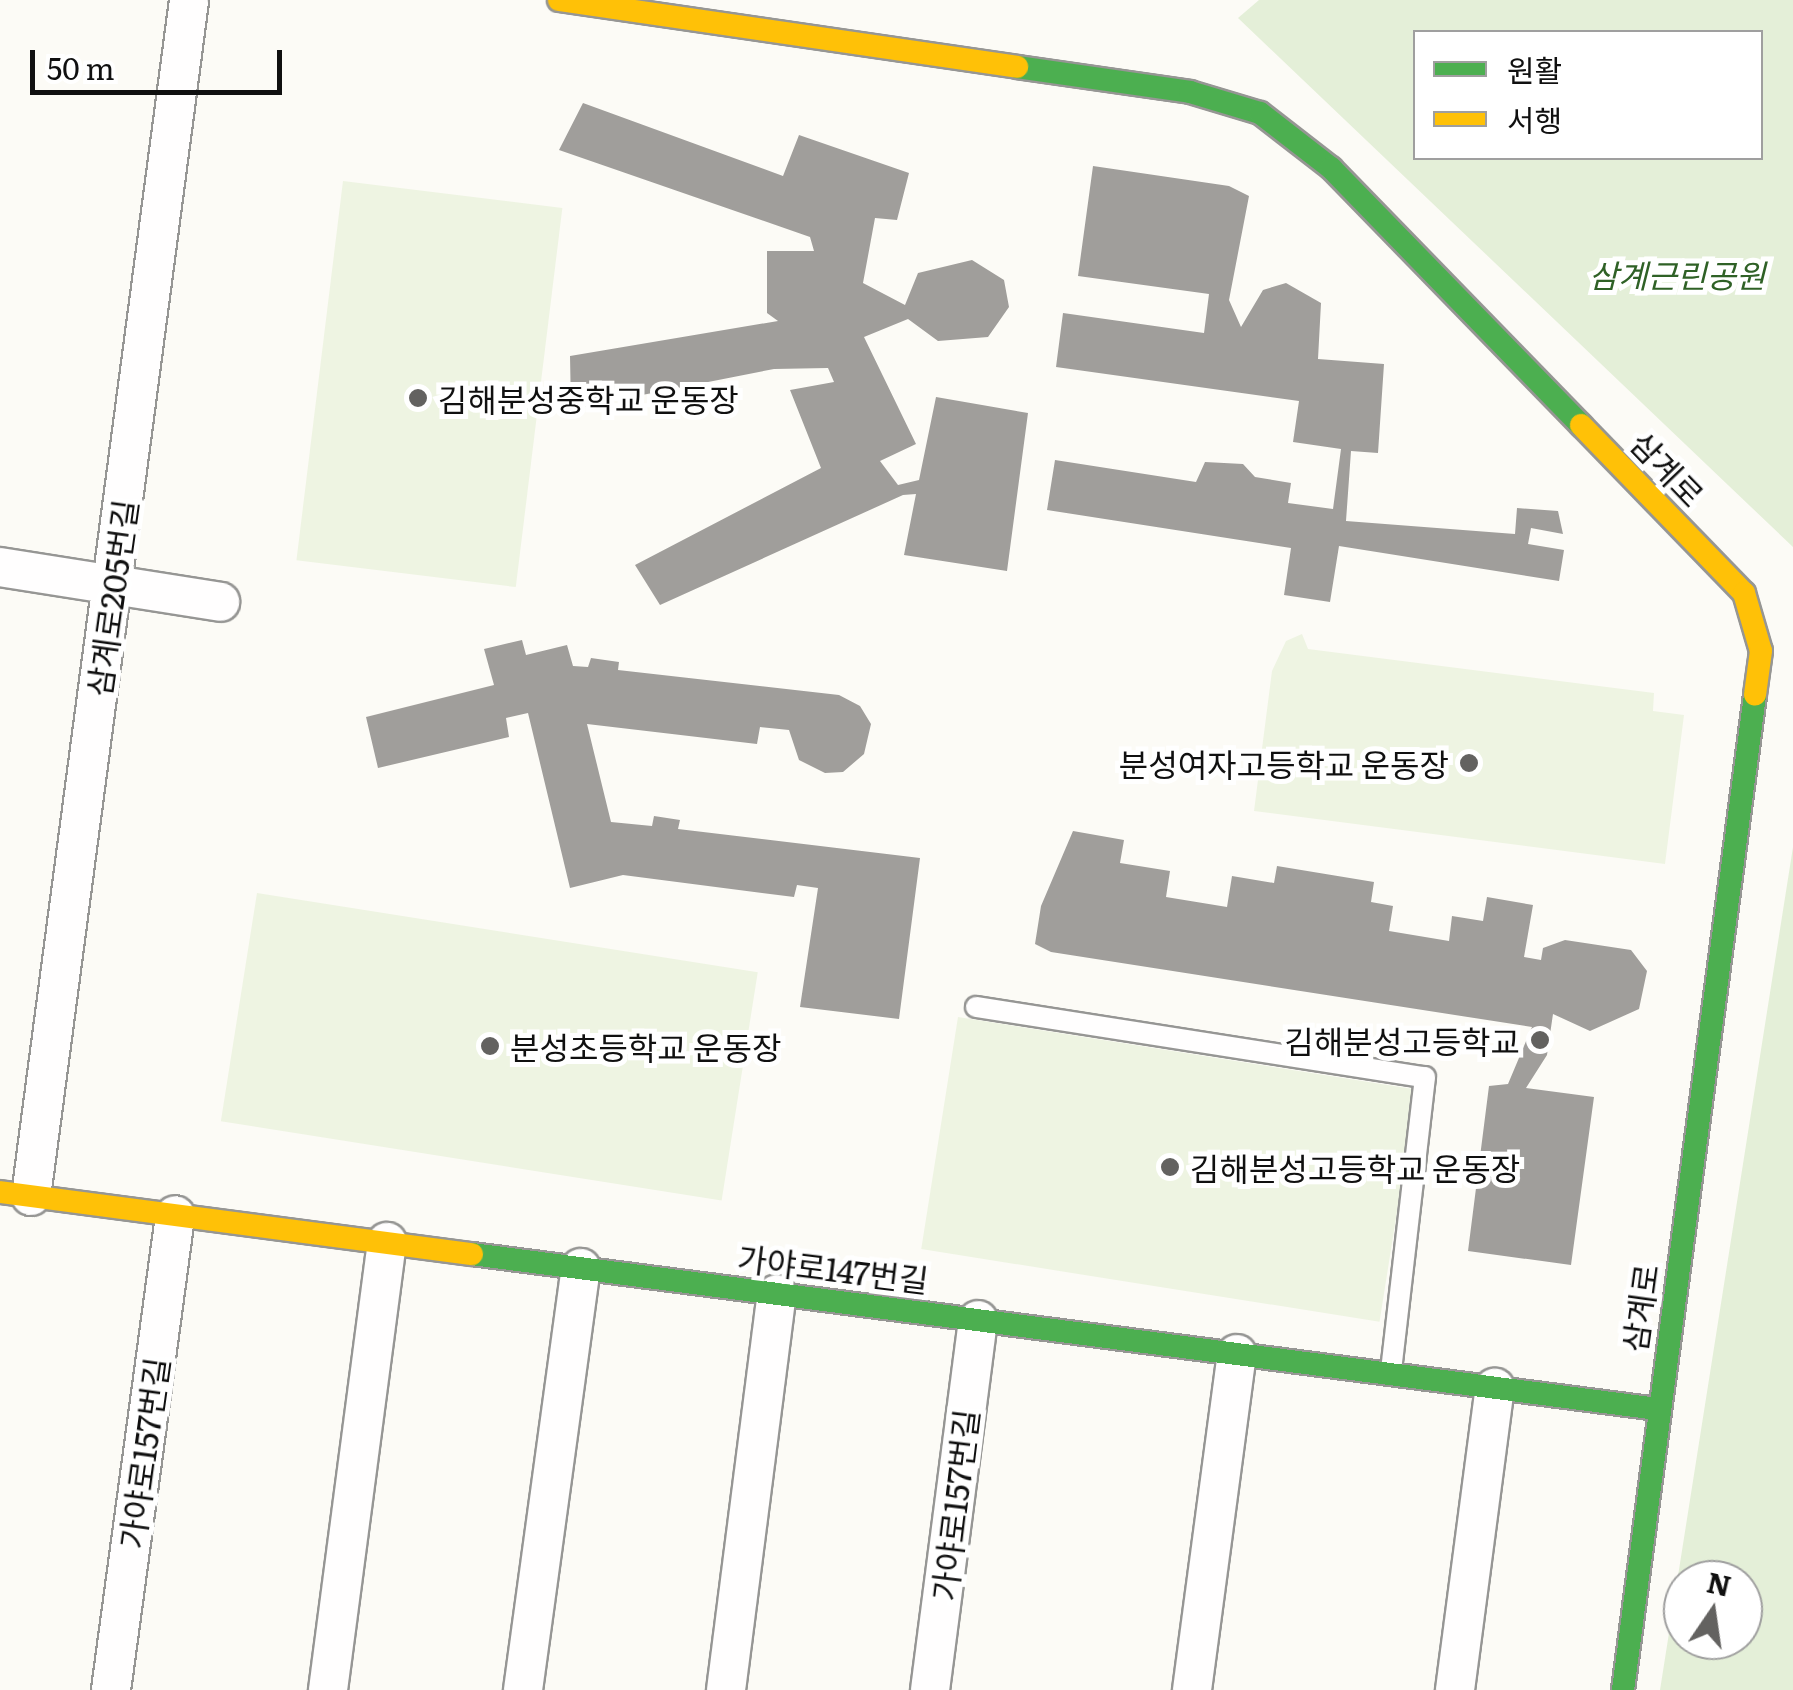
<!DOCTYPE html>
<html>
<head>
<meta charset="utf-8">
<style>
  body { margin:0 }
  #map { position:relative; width:1793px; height:1690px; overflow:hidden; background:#fcfbf6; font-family:Literata,"Noto Sans KR",serif }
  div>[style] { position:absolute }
  .green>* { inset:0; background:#e4efd8 }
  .pitch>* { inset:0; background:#eef4e2; transform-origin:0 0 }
  .building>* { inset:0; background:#a09e9b }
  .roads { filter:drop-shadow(2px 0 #969694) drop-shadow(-2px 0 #969694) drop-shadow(0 2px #969694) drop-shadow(0 -2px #969694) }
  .lane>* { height:20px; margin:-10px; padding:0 10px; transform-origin:10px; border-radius:10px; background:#fffefe }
  .street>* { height:38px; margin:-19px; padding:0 19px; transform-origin:19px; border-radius:19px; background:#fffefe }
  .fast>* { height:22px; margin:-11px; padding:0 11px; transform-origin:11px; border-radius:11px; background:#4caf50 }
  .slow>* { height:22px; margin:-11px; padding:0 11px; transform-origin:11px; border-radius:11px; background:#ffc107 }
  .dots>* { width:28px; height:28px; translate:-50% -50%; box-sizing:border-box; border:5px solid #fff; border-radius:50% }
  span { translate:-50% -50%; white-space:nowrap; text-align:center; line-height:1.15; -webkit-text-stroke:10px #fff; paint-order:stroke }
  .park-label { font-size:32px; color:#2f6126; font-style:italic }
  .poi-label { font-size:32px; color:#101010 }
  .left { translate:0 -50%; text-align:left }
  .right { translate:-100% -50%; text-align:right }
  .street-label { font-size:32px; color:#101010 }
  .legend { position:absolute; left:1413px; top:30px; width:350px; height:130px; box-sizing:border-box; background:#fff; border:2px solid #9f9f9f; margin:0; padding:12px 18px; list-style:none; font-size:30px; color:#101010 }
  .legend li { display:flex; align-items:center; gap:20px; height:50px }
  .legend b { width:50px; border:2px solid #9f9f9f }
  .north { position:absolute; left:1663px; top:1560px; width:100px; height:100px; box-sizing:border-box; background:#fff; border:2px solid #9f9f9f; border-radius:50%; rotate:13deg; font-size:28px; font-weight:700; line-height:40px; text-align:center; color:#101010 }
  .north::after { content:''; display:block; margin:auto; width:35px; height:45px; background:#636260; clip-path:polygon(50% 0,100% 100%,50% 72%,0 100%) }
  .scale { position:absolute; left:30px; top:50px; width:252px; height:45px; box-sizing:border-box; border:5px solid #101010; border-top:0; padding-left:12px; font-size:30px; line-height:35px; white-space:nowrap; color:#101010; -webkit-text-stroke:8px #fff; paint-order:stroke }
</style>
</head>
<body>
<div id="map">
  <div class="green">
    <div style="clip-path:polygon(evenodd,1259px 0,1793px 0,1793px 547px,1238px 18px,1259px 0,1416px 32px,1760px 32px,1760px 158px,1416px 158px,1416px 32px)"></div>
    <div style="clip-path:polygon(evenodd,1793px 847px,1793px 1690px,1660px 1690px,1793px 847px,1683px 1580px,1743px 1580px,1743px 1640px,1683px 1640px,1683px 1580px)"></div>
  </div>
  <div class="pitch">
    <div style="left:343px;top:181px;width:221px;height:382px;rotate:7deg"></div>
    <div style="clip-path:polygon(1302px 634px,1308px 649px,1654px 693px,1653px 711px,1684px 715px,1665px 864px,1254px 811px,1272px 671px,1286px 641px)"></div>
    <div style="left:257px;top:893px;width:507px;height:231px;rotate:9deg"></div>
    <div style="left:958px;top:1017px;width:464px;height:235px;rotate:9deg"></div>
  </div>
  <div class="building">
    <div style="clip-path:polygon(583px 103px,783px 176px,799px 135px,909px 173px,897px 220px,875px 218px,863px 283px,905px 305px,918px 273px,972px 260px,1004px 280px,1009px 307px,988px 337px,938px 341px,908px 319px,864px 337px,916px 444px,880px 461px,898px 485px,919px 480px,936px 397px,1028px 413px,1007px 571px,904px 555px,916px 494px,903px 495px,660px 605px,635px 565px,821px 468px,790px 390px,834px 382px,828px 368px,774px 369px,571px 409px,570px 356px,778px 321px,767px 313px,767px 251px,814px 251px,810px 237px,559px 150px)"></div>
    <div style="clip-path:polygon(1093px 166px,1229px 186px,1249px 196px,1229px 300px,1241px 327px,1263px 290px,1286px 283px,1321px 303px,1318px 359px,1384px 364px,1378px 453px,1351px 451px,1346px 521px,1515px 534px,1517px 508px,1558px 511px,1563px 534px,1531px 528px,1528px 544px,1564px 550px,1559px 581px,1339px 546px,1330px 602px,1284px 595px,1291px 548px,1047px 510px,1055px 460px,1196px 482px,1205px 462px,1243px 464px,1255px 477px,1291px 483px,1288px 503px,1333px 509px,1341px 449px,1293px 442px,1299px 401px,1056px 367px,1063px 313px,1204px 333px,1209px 294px,1078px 276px)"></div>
    <div style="clip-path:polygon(522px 640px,526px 655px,567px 645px,573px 666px,588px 667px,591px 658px,619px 662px,618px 670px,839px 695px,860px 706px,871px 724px,864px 754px,843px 772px,825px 773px,799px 760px,789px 730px,760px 727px,757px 744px,587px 724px,611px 822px,652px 826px,654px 816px,680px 820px,678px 829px,920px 858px,899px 1019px,800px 1007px,818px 888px,797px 885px,794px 897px,623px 875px,570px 888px,528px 713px,506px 718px,509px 737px,378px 768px,366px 717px,494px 685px,484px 649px)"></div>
    <div style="clip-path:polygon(1073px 831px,1124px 840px,1120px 863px,1170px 871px,1166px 897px,1227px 907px,1232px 876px,1274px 883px,1277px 866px,1374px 882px,1371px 902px,1393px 906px,1389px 931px,1449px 941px,1452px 916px,1483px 921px,1487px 897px,1533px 905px,1524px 957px,1541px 960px,1543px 948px,1565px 940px,1631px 950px,1647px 971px,1639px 1009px,1590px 1031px,1553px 1014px,1547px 1055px,1526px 1088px,1594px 1097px,1571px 1265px,1468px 1251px,1489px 1086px,1508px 1084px,1532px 1027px,1051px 952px,1035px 944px,1041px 906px)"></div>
  </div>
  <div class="roads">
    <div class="lane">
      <div style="left:976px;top:1007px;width:454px;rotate:8.9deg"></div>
      <div style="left:1425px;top:1077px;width:297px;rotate:96.6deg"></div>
    </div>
    <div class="street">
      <div style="left:0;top:567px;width:223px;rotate:9deg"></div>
      <div style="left:31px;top:1196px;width:1206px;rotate:-82.47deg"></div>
      <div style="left:111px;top:1690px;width:479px;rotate:-82.3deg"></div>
      <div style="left:328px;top:1690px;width:452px;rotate:-82.5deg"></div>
      <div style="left:523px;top:1690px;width:426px;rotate:-82.2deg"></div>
      <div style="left:726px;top:1690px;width:399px;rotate:-82.7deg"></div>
      <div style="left:930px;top:1690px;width:373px;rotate:-82.6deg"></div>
      <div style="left:1192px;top:1690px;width:339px;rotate:-82.4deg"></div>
      <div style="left:1455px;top:1690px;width:305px;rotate:-82.5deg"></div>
    </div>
    <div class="fast">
      <div style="left:1017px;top:67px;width:175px;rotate:8.2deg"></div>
      <div style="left:1190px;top:92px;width:73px;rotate:16.7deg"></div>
      <div style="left:1260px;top:113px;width:90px;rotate:37.8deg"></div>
      <div style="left:1331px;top:168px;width:359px;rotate:45.8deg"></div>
      <div style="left:472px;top:1254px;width:1196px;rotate:7.45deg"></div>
      <div style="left:1623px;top:1690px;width:1004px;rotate:-82.44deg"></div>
    </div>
    <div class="slow">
      <div style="left:559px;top:0;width:463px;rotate:8.3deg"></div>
      <div style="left:1581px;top:425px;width:234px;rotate:45.9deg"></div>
      <div style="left:1744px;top:593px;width:60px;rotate:73.7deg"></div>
      <div style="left:1761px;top:651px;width:44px;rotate:97.8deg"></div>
      <div style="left:0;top:1192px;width:476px;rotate:7.5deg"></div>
    </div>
  </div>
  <div class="dots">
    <div style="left:418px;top:398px;background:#636260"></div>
    <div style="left:1469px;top:763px;background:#636260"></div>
    <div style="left:1540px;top:1040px;background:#636260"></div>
    <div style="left:490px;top:1046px;background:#636260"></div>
    <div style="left:1170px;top:1167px;background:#636260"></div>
  </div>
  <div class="park-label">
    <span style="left:1677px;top:274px">삼계근린공원</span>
  </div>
  <div class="poi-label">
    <span class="left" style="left:438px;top:398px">김해분성중학교 운동장</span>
    <span class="right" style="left:1449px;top:763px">분성여자고등학교 운동장</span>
    <span class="right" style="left:1520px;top:1040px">김해분성고등학교</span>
    <span class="left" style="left:510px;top:1046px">분성초등학교 운동장</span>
    <span class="left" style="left:1190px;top:1167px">김해분성고등학교 운동장</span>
  </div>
  <div class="street-label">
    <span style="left:1668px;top:468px;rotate:46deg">삼계로</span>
    <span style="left:111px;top:598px;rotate:-82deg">삼계로205번길</span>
    <span style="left:833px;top:1268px;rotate:7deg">가야로147번길</span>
    <span style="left:1639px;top:1308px;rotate:-82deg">삼계로</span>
    <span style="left:143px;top:1453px;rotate:-82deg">가야로157번길</span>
    <span style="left:954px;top:1505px;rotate:-83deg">가야로157번길</span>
  </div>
  <ul class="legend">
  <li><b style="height:12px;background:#4caf50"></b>원활</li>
  <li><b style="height:12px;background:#ffc107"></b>서행</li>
  </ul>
  <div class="north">N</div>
  <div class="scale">50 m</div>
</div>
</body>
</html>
